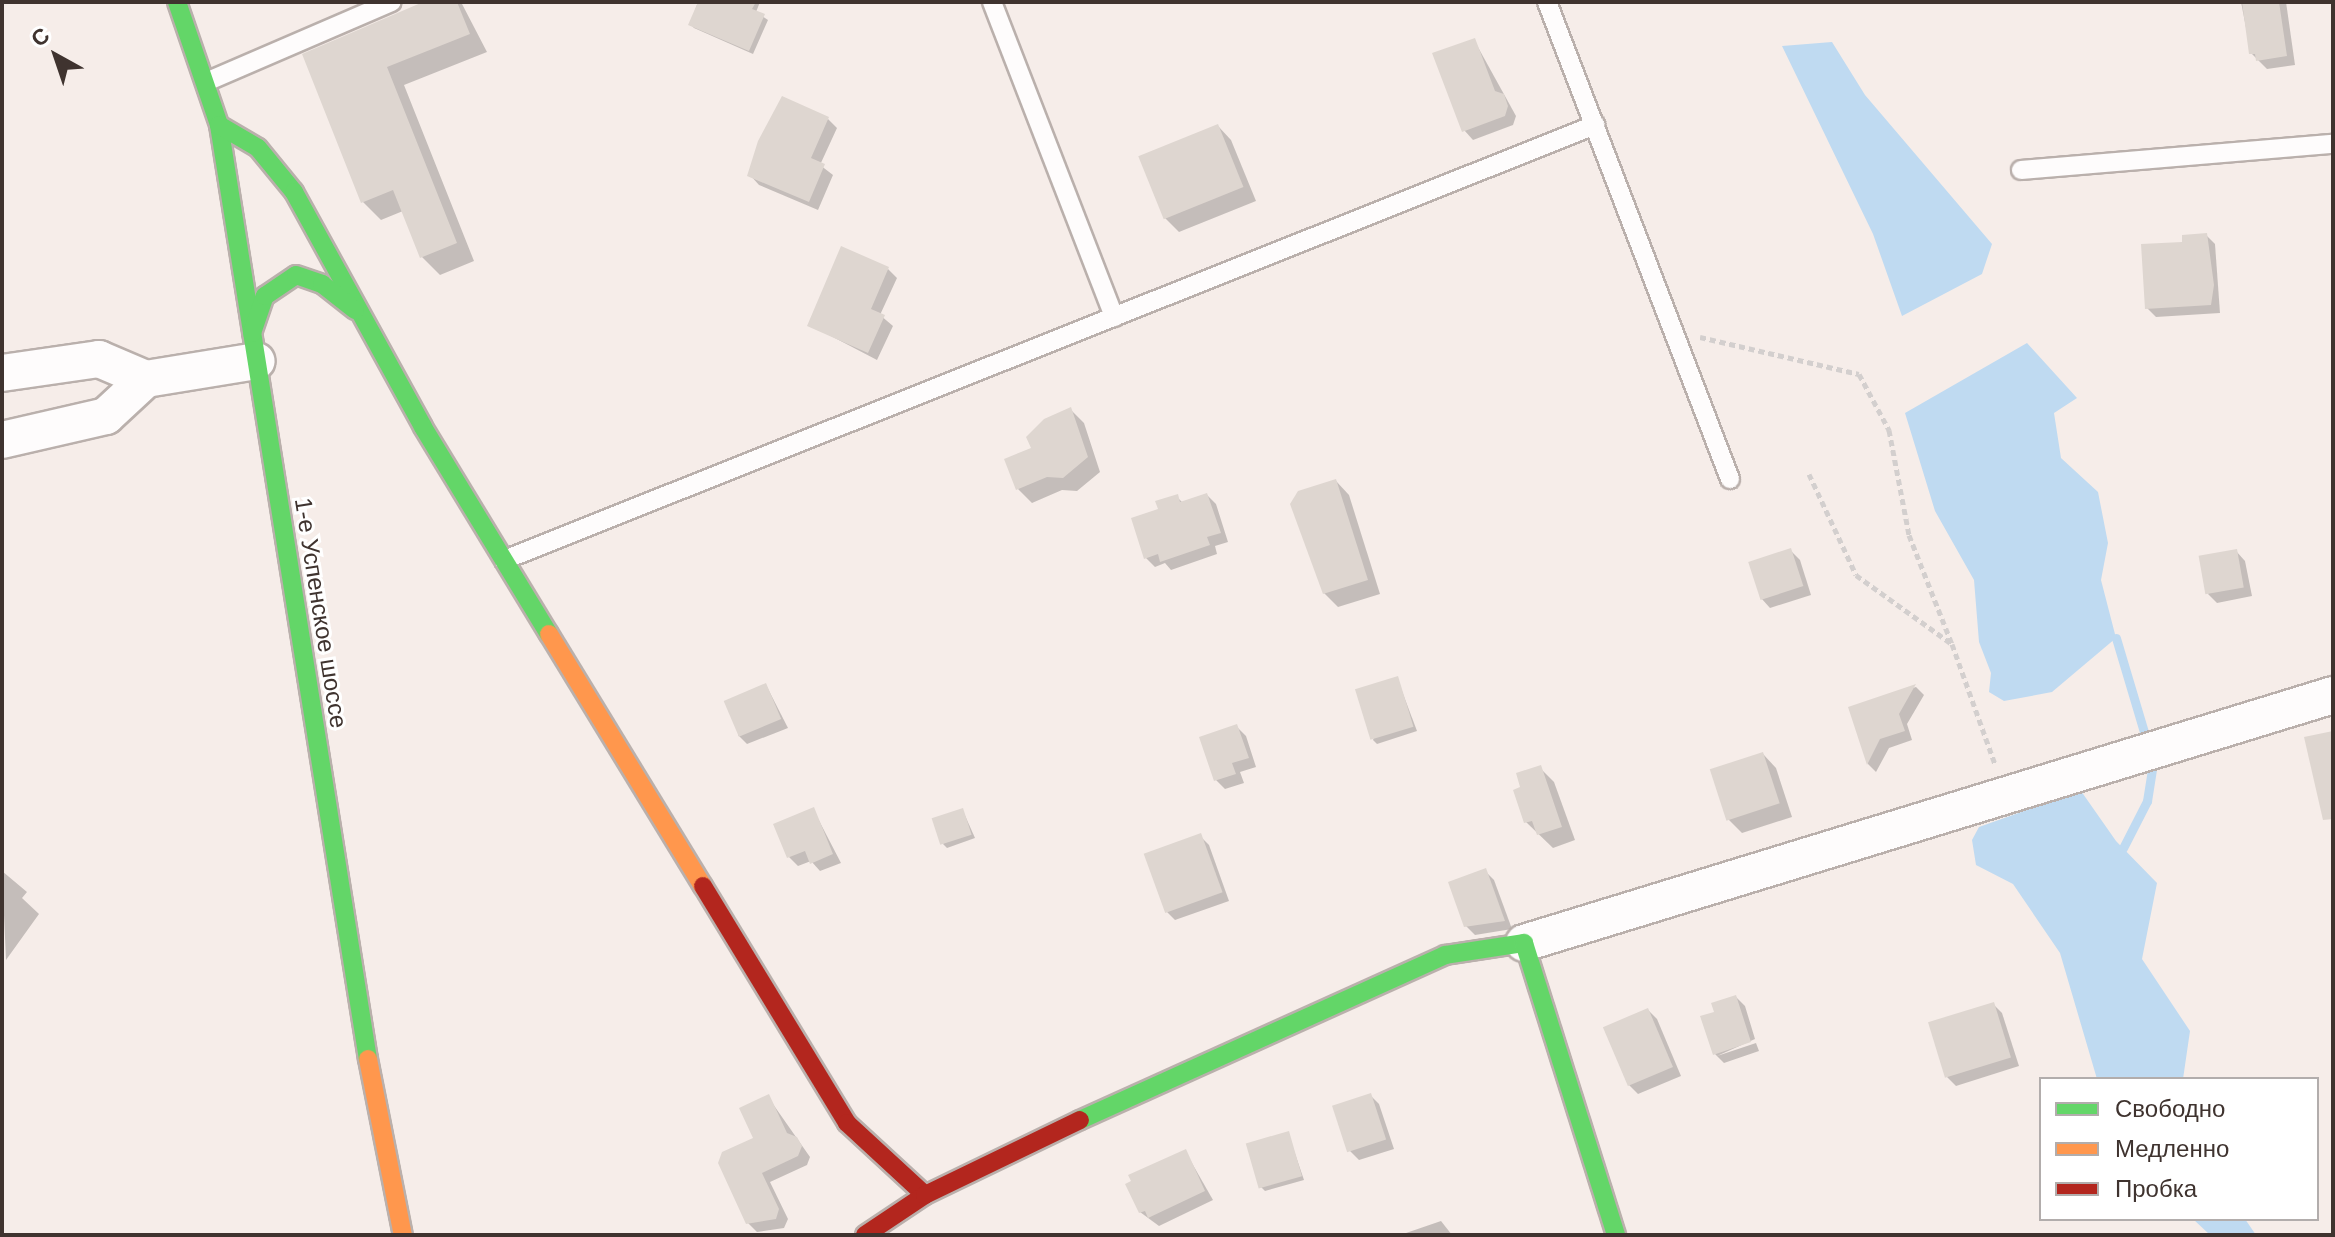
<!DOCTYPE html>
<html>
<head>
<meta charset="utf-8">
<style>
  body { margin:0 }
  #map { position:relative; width:2335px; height:1237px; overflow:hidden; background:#f6ede9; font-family:Helvetica,sans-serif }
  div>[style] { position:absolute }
  .water>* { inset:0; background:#bfdaf1 }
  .shadow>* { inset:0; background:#0003 }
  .stream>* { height:9px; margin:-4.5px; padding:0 4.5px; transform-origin:4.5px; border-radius:4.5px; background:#bfdaf1 }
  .building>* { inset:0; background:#ded6d0; transform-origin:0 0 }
  .path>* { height:5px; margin-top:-2.5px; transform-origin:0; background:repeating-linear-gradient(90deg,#d3cfce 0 6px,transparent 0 10px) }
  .roads { filter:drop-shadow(2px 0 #bab0ac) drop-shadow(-2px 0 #bab0ac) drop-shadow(0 2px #bab0ac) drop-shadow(0 -2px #bab0ac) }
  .lane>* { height:18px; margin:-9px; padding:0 9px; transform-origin:9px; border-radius:9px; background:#fefcfc }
  .street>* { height:36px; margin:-18px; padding:0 18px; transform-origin:18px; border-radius:18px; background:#fefcfc }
  .fast>* { height:18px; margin:-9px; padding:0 9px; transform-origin:9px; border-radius:9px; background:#63d668 }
  .slow>* { height:18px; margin:-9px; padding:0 9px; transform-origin:9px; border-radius:9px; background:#ff974d }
  .jam>* { height:18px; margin:-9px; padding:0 9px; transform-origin:9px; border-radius:9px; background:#b3261e }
  span { translate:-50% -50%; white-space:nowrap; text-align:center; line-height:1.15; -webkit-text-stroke:6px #fff; paint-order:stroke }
  .street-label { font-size:24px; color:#3f332f }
  .frame { position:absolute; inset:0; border:4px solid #3f332f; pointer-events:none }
  .legend { position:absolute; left:2039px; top:1077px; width:280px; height:144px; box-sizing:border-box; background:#fff; border:2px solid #b2adac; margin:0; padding:10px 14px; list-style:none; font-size:24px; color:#3f332f }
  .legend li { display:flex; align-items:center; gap:16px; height:40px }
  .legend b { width:40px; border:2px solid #b2adac }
  .north { position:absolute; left:16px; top:16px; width:80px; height:80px; -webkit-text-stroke:6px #fff; paint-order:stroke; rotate:320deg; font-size:22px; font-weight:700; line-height:32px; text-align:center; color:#3f332f }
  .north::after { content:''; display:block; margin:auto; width:28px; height:36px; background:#3f332f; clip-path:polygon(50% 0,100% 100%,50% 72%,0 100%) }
</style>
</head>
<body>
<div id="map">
  <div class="water">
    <div style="clip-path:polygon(1832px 42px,1865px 95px,1992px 244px,1982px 274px,1902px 316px,1873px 234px,1782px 46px)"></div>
    <div style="clip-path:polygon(2027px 343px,2077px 398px,2054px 413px,2061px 458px,2098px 492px,2108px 543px,2101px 580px,2116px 638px,2052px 692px,2004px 701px,1989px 692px,1991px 673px,1979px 642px,1974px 580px,1935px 511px,1905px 413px)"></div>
    <div style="clip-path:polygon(2081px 791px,2116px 841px,2157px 883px,2142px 959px,2190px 1031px,2183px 1079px,2097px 1079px,2060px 953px,2013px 884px,1976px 865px,1972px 840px,1979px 827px)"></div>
    <div style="clip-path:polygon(2193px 1219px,2245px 1219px,2256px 1235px,2210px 1235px)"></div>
  </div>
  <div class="shadow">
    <div style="clip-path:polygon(429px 2px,461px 2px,487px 52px,404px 85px,474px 261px,440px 275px,422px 257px,403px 211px,381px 220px,363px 202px,304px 55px)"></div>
    <div style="clip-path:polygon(698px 2px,760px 2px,756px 12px,768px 20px,753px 54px,694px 28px,690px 24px)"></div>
    <div style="clip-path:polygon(2241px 2px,2286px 2px,2295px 65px,2267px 69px,2251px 53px)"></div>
    <div style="clip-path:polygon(1474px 40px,1516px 116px,1513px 125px,1473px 140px,1464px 130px)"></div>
    <div style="clip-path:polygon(828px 119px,837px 128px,820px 165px,833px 175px,818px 210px,759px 185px,750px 175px)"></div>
    <div style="clip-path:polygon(1218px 126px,1231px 140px,1256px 201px,1179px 232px,1165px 218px)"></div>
    <div style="clip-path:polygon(2206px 235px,2215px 244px,2220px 313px,2156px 317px,2147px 308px,2184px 243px)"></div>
    <div style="clip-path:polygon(888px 269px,897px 278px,880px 315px,893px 326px,877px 360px,810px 325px)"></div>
    <div style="clip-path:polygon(1070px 409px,1084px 423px,1100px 472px,1077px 491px,1062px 490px,1032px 503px,1018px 489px,1033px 449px)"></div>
    <div style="clip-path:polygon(1336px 481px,1349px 495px,1380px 594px,1338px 607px,1324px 593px)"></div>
    <div style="clip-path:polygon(1207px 495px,1216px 504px,1228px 542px,1215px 546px,1217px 554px,1171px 570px,1165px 563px,1155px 567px,1146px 558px,1160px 510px,1177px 497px,1183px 503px)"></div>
    <div style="clip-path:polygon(1791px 551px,1800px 560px,1811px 595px,1770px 608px,1761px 598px)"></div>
    <div style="clip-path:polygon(2236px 551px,2245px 561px,2252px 596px,2217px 603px,2208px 594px)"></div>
    <div style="clip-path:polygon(1397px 678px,1417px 731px,1377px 744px,1373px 740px)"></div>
    <div style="clip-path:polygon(766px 685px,788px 728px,747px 744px,738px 735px)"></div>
    <div style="clip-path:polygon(1916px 687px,1924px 695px,1907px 724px,1912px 740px,1889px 748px,1876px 772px,1868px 764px,1850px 708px)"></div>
    <div style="clip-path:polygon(1237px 727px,1246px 736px,1256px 767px,1240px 772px,1244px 783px,1225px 789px,1216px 780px)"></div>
    <div style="clip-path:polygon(1763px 754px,1776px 768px,1792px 817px,1742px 833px,1728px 819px)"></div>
    <div style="clip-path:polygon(1540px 768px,1554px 782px,1575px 840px,1553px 848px,1526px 822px,1523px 789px)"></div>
    <div style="clip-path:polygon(813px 809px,841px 863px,820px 871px,811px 861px,798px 866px,789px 857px)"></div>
    <div style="clip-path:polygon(963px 811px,975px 838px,947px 848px,943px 844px)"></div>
    <div style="clip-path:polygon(1200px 836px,1209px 845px,1229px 901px,1175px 920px,1166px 911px)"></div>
    <div style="clip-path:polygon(2px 871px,27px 892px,22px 898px,39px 914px,6px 960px)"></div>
    <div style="clip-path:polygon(1485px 871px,1494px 880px,1512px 929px,1475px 935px,1466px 926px)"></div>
    <div style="clip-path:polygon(1736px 997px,1745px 1006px,1755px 1039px,1717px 1056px,1756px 1043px,1759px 1051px,1724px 1063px,1715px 1054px,1717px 1013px)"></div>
    <div style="clip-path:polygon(1993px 1004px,2002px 1013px,2019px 1066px,1956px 1086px,1947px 1077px)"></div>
    <div style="clip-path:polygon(1648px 1010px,1657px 1019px,1681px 1076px,1638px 1094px,1629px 1085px)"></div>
    <div style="clip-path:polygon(1370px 1095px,1379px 1104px,1394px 1149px,1359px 1160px,1350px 1151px)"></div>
    <div style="clip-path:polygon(768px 1097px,810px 1157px,807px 1165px,770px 1182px,788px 1219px,784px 1228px,757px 1232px,748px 1223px,756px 1139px)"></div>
    <div style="clip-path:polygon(1288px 1133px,1304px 1180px,1265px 1191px,1261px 1187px)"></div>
    <div style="clip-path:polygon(1185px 1151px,1213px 1200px,1159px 1226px,1140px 1212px)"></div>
    <div style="clip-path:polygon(1441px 1221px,1452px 1235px,1407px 1235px,1406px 1233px)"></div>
  </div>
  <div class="stream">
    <div style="left:2116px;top:638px;width:109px;rotate:73.4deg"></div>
    <div style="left:2123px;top:848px;width:53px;rotate:-62.9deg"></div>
    <div style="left:2147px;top:801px;width:32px;rotate:-81deg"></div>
  </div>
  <div class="building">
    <div style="clip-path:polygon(423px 2px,457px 2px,470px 34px,387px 67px,457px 243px,420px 258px,393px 190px,361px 203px,302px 54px)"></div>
    <div style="clip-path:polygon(698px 2px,756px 2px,752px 9px,765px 14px,749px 51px,688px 25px)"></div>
    <div style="clip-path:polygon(2242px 2px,2279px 2px,2287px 56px,2256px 61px,2255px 54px,2249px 54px)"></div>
    <div style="clip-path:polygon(1475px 38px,1495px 91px,1504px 94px,1508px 106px,1505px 116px,1462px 132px,1432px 53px)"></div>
    <div style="clip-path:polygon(782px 96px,829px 117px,811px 158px,825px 164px,809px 202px,747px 176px,758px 141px)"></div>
    <div style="left:1218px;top:124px;width:68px;height:86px;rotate:68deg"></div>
    <div style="clip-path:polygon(2207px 233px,2214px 285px,2211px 305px,2145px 309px,2141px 244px,2182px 242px,2182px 235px)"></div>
    <div style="clip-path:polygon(841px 246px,889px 267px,871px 309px,885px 315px,868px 353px,807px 326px)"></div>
    <div style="clip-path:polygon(1071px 407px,1088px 457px,1063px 478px,1047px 477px,1016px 490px,1004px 459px,1031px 448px,1026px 437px,1044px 419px)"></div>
    <div style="clip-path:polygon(1336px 479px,1368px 580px,1323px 594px,1290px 504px,1298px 491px)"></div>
    <div style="clip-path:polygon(1207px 493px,1221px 533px,1207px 537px,1210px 545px,1160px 562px,1158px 554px,1144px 559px,1131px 518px,1158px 509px,1155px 501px,1178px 494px,1180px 502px)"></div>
    <div style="left:1791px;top:548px;width:40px;height:45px;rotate:72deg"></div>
    <div style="left:2237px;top:549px;width:39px;height:39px;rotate:80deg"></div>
    <div style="left:1398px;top:676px;width:53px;height:45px;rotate:73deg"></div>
    <div style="left:766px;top:683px;width:39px;height:46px;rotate:67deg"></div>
    <div style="clip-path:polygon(1916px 684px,1899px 714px,1905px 731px,1880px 739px,1867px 765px,1848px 707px)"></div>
    <div style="clip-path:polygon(1237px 724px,1249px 758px,1232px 763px,1236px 774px,1214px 781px,1199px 737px)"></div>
    <div style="clip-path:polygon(2333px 731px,2333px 819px,2323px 820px,2304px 737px)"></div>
    <div style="left:1763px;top:752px;width:54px;height:56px;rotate:72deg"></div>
    <div style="clip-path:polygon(1541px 765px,1562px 827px,1537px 835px,1532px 821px,1524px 823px,1513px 790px,1520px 787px,1516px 773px)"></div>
    <div style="clip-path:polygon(814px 807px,833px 854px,810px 864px,805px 851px,787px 858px,773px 824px)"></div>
    <div style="left:963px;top:808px;width:28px;height:33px;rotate:72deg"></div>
    <div style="left:1201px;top:833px;width:63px;height:61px;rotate:70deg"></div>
    <div style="clip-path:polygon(1486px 868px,1505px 921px,1464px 927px,1448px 882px)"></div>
    <div style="clip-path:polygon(1736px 995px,1751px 1042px,1713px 1055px,1700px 1016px,1714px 1012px,1711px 1003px)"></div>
    <div style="left:1994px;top:1002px;width:58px;height:69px;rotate:73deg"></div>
    <div style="left:1648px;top:1008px;width:64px;height:49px;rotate:67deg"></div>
    <div style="left:1371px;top:1093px;width:49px;height:41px;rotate:72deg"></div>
    <div style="clip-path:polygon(769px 1094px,787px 1133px,797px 1137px,802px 1146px,798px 1156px,762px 1173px,779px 1209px,776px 1219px,746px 1224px,718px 1163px,722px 1152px,753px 1138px,739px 1108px)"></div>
    <div style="left:1289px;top:1131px;width:47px;height:45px;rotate:74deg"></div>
    <div style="clip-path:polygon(1186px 1149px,1205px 1191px,1148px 1218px,1145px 1211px,1139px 1213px,1125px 1184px,1131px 1181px,1128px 1175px)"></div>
  </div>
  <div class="path">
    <div style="left:1700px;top:337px;width:163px;rotate:13.1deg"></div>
    <div style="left:1859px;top:374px;width:64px;rotate:61.8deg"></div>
    <div style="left:1889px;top:430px;width:107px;rotate:79.2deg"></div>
    <div style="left:1909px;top:535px;width:117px;rotate:68.5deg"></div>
    <div style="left:1809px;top:474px;width:111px;rotate:65deg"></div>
    <div style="left:1856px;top:575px;width:118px;rotate:35.7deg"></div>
    <div style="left:1952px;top:644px;width:127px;rotate:70.3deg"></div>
  </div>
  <div class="roads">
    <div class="lane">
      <div style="left:992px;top:2px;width:338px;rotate:68.8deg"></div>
      <div style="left:1547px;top:2px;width:511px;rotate:69.01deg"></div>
      <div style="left:206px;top:82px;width:202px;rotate:-23.3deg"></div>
      <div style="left:2021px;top:170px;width:313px;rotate:-4.8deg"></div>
      <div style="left:504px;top:560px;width:1175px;rotate:-21.74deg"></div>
    </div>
    <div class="street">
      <div style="left:2px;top:373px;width:98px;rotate:-8.2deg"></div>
      <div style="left:99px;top:359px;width:51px;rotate:23.1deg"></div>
      <div style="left:146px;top:379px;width:112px;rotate:-9.2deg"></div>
      <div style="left:2px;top:440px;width:107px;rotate:-13deg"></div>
      <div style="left:106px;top:416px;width:54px;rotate:-42.8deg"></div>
      <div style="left:1524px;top:943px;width:846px;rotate:-17.04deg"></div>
    </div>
    <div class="fast">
      <div style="left:177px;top:2px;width:130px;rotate:71.1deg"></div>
      <div style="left:219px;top:125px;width:946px;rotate:80.94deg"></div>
      <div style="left:219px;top:125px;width:45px;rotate:30.5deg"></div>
      <div style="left:258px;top:148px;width:57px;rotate:50.7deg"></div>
      <div style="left:294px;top:192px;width:268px;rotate:61.2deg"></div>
      <div style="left:423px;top:427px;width:242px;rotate:58.7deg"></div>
      <div style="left:252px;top:333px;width:39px;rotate:-71deg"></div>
      <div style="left:265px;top:296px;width:37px;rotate:-34deg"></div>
      <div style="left:296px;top:275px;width:28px;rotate:19deg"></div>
      <div style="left:322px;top:284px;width:42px;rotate:38.2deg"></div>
      <div style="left:1080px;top:1120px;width:401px;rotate:-24.3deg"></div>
      <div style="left:1445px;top:955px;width:80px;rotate:-8.6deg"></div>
      <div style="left:1524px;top:943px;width:306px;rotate:72.5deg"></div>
    </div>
    <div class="slow">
      <div style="left:549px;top:634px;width:295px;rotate:58.6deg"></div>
      <div style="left:368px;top:1059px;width:179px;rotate:78.8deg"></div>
    </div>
    <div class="jam">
      <div style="left:703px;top:886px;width:277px;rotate:58.7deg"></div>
      <div style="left:847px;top:1123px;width:106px;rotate:42.7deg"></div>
      <div style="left:865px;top:1235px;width:72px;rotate:-33.7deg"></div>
      <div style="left:925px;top:1195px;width:172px;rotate:-25.8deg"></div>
    </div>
  </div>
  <div class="street-label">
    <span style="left:321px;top:613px;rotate:81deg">1-е Успенское шоссе</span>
  </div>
  <div class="frame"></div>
  <ul class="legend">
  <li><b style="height:10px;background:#63d668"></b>Свободно</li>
  <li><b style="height:10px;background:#ff974d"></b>Медленно</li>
  <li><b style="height:10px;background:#b3261e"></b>Пробка</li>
  </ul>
  <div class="north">С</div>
</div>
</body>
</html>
